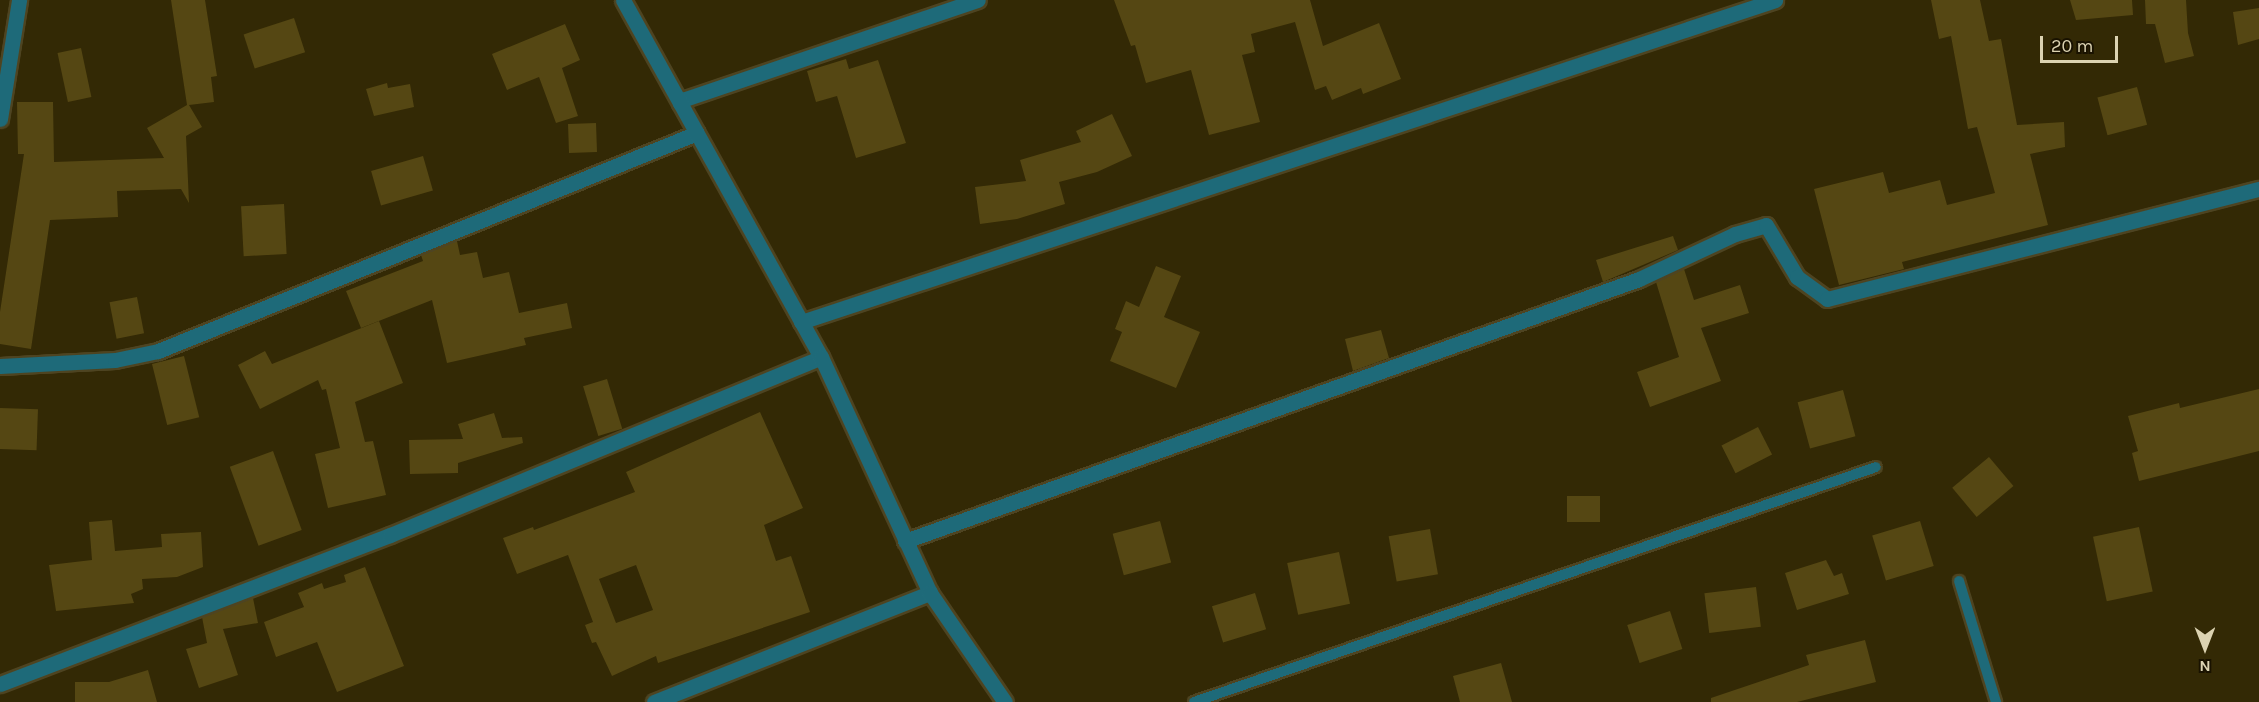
<!DOCTYPE html>
<html>
<head>
<meta charset="utf-8">
<style>
  body { margin:0 }
  #map { position:relative; width:2259px; height:702px; overflow:hidden; background:#332905; font-family:Karla,sans-serif }
  div>[style] { position:absolute }
  .building>* { inset:0; background:#554713; transform-origin:0 0 }
  .roads { filter:drop-shadow(2px 0 #4e4421) drop-shadow(-2px 0 #4e4421) drop-shadow(0 2px #4e4421) drop-shadow(0 -2px #4e4421) }
  .service>* { height:10px; margin:-5px; padding:0 5px; transform-origin:5px; border-radius:5px; background:#1e6a79 }
  .minor>* { height:15px; margin:-7.5px; padding:0 7.5px; transform-origin:7.5px; border-radius:7.5px; background:#1e6a79 }
  .tertiary>* { height:15px; margin:-7.5px; padding:0 7.5px; transform-origin:7.5px; border-radius:7.5px; background:#1e6a79 }
  span { translate:-50% -50%; white-space:nowrap; text-align:center; line-height:1.15; -webkit-text-stroke:6px #191200; paint-order:stroke }
  .north { position:absolute; left:2175px; top:618px; width:60px; height:60px; -webkit-text-stroke:4px #191200; paint-order:stroke; rotate:180deg; font-size:16px; font-weight:700; line-height:24px; text-align:center; color:#dcd3b2 }
  .north::after { content:''; display:block; margin:auto; width:21px; height:27px; background:#dcd3b2; clip-path:polygon(50% 0,100% 100%,50% 72%,0 100%) }
  .scale { position:absolute; left:2040px; top:36px; width:78px; height:27px; box-sizing:border-box; border:3px solid #dcd3b2; border-top:0; padding-left:8px; font-size:18px; line-height:21px; white-space:nowrap; color:#dcd3b2; -webkit-text-stroke:4px #191200; paint-order:stroke }
</style>
</head>
<body>
<div id="map">
  <div class="building">
    <div style="clip-path:polygon(171px 0,205px 0,217px 76px,211px 77px,214px 102px,189px 105px,202px 127px,186px 136px,189px 203px,181px 189px,117px 191px,118px 217px,50px 220px,31px 349px,0 344px,0 312px,24px 154px,18px 154px,17px 102px,53px 102px,54px 162px,164px 158px,147px 128px,187px 105px)"></div>
    <div style="clip-path:polygon(1114px 0,1310px 0,1323px 46px,1379px 23px,1401px 79px,1363px 94px,1361px 88px,1332px 100px,1326px 86px,1315px 90px,1295px 22px,1251px 34px,1255px 52px,1242px 55px,1260px 122px,1209px 135px,1191px 70px,1146px 83px,1135px 45px,1131px 46px)"></div>
    <div style="clip-path:polygon(1931px 0,1980px 0,1989px 41px,2001px 39px,2017px 125px,2064px 122px,2065px 147px,2030px 154px,2048px 225px,1902px 262px,1904px 269px,1839px 285px,1814px 189px,1883px 172px,1889px 193px,1940px 180px,1947px 205px,1995px 193px,1977px 127px,1968px 129px,1951px 36px,1939px 39px)"></div>
    <div style="clip-path:polygon(2070px 0,2132px 0,2133px 15px,2076px 20px)"></div>
    <div style="clip-path:polygon(2145px 0,2186px 0,2188px 33px,2194px 56px,2165px 63px,2155px 24px,2146px 24px)"></div>
    <div style="clip-path:polygon(2259px 8px,2259px 39px,2238px 45px,2233px 12px)"></div>
    <div style="left:294px;top:18px;width:36px;height:53px;rotate:72deg"></div>
    <div style="clip-path:polygon(565px 24px,580px 60px,562px 68px,578px 116px,556px 123px,539px 77px,507px 90px,492px 54px)"></div>
    <div style="left:81px;top:48px;width:50px;height:24px;rotate:78deg"></div>
    <div style="clip-path:polygon(846px 59px,849px 69px,878px 60px,906px 143px,856px 158px,837px 96px,816px 102px,807px 71px)"></div>
    <div style="clip-path:polygon(387px 83px,388px 88px,410px 84px,414px 107px,374px 116px,366px 89px)"></div>
    <div style="left:2137px;top:87px;width:39px;height:41px;rotate:75deg"></div>
    <div style="clip-path:polygon(1112px 114px,1132px 156px,1097px 172px,1059px 182px,1065px 204px,1017px 219px,980px 224px,975px 187px,1026px 181px,1020px 160px,1081px 142px,1076px 131px)"></div>
    <div style="left:596px;top:123px;width:29px;height:28px;rotate:88deg"></div>
    <div style="left:423px;top:156px;width:36px;height:54px;rotate:74deg"></div>
    <div style="left:284px;top:204px;width:50px;height:43px;rotate:87deg"></div>
    <div style="clip-path:polygon(1673px 236px,1678px 250px,1603px 282px,1596px 260px)"></div>
    <div style="clip-path:polygon(457px 241px,460px 255px,477px 252px,483px 278px,509px 272px,519px 313px,567px 303px,572px 328px,524px 338px,526px 345px,447px 363px,432px 300px,361px 328px,346px 291px,423px 261px,421px 255px)"></div>
    <div style="clip-path:polygon(1156px 266px,1181px 276px,1164px 317px,1200px 332px,1176px 388px,1110px 361px,1122px 332px,1115px 329px,1126px 301px,1139px 307px)"></div>
    <div style="clip-path:polygon(1684px 269px,1694px 300px,1740px 285px,1749px 313px,1701px 328px,1721px 381px,1650px 407px,1637px 372px,1679px 357px,1656px 282px)"></div>
    <div style="left:137px;top:297px;width:37px;height:28px;rotate:79deg"></div>
    <div style="clip-path:polygon(379px 321px,403px 383px,355px 402px,365px 442px,373px 441px,386px 495px,328px 508px,315px 454px,340px 448px,326px 389px,322px 390px,318px 380px,260px 409px,238px 365px,265px 351px,272px 364px)"></div>
    <div style="clip-path:polygon(1381px 330px,1389px 358px,1353px 371px,1345px 339px)"></div>
    <div style="left:184px;top:356px;width:63px;height:33px;rotate:76deg"></div>
    <div style="left:607px;top:379px;width:52px;height:25px;rotate:73deg"></div>
    <div style="clip-path:polygon(2259px 389px,2259px 451px,2139px 481px,2132px 453px,2138px 451px,2128px 416px,2179px 403px,2180px 408px)"></div>
    <div style="left:1843px;top:390px;width:48px;height:47px;rotate:75deg"></div>
    <div style="left:0;top:408px;width:38px;height:41px;rotate:2deg"></div>
    <div style="clip-path:polygon(evenodd,760px 412px,803px 508px,764px 525px,776px 561px,791px 556px,810px 612px,658px 663px,656px 656px,612px 676px,596px 642px,592px 643px,585px 625px,593px 622px,568px 555px,517px 574px,503px 538px,533px 527px,534px 530px,635px 492px,626px 472px,760px 412px,636px 565px,653px 610px,616px 623px,599px 579px,636px 565px)"></div>
    <div style="clip-path:polygon(494px 413px,502px 438px,522px 437px,523px 443px,458px 463px,458px 473px,410px 474px,409px 440px,463px 439px,458px 424px)"></div>
    <div style="left:1758px;top:427px;width:31px;height:41px;rotate:63deg"></div>
    <div style="left:273px;top:451px;width:84px;height:46px;rotate:70deg"></div>
    <div style="left:1989px;top:457px;width:38px;height:48px;rotate:50deg"></div>
    <div style="left:1567px;top:496px;width:33px;height:26px"></div>
    <div style="clip-path:polygon(112px 520px,115px 551px,162px 547px,161px 534px,201px 532px,203px 567px,177px 577px,142px 579px,143px 589px,131px 594px,134px 603px,56px 611px,49px 565px,92px 560px,89px 522px)"></div>
    <div style="left:1160px;top:521px;width:43px;height:49px;rotate:75deg"></div>
    <div style="left:1920px;top:521px;width:47px;height:50px;rotate:73deg"></div>
    <div style="left:2139px;top:527px;width:66px;height:47px;rotate:78deg"></div>
    <div style="left:1430px;top:529px;width:46px;height:42px;rotate:80deg"></div>
    <div style="left:1339px;top:552px;width:53px;height:53px;rotate:78deg"></div>
    <div style="clip-path:polygon(1826px 560px,1834px 576px,1842px 573px,1849px 594px,1797px 610px,1785px 573px)"></div>
    <div style="clip-path:polygon(365px 567px,404px 666px,337px 692px,317px 642px,276px 657px,264px 622px,304px 607px,298px 593px,322px 583px,324px 589px,346px 582px,344px 575px)"></div>
    <div style="left:1756px;top:587px;width:40px;height:52px;rotate:83deg"></div>
    <div style="left:1255px;top:593px;width:38px;height:45px;rotate:73deg"></div>
    <div style="clip-path:polygon(253px 598px,258px 623px,223px 629px,238px 675px,199px 688px,186px 649px,207px 643px,202px 617px)"></div>
    <div style="left:1670px;top:611px;width:40px;height:45px;rotate:72deg"></div>
    <div style="clip-path:polygon(1865px 640px,1876px 682px,1797px 702px,1711px 702px,1711px 698px,1809px 665px,1806px 655px)"></div>
    <div style="clip-path:polygon(1501px 663px,1512px 702px,1460px 702px,1453px 676px)"></div>
    <div style="clip-path:polygon(148px 670px,157px 702px,75px 702px,75px 682px,109px 682px)"></div>
  </div>
  <div class="roads">
    <div class="service">
      <div style="left:1959px;top:581px;width:127px;rotate:73deg"></div>
      <div style="left:1194px;top:702px;width:721px;rotate:-19.01deg"></div>
    </div>
    <div class="minor">
      <div style="left:680px;top:103px;width:6px;rotate:-39deg"></div>
      <div style="left:685px;top:99px;width:309px;rotate:-18.7deg"></div>
      <div style="left:0;top:119px;width:121px;rotate:-80.9deg"></div>
      <div style="left:801px;top:322px;width:1026px;rotate:-18.29deg"></div>
      <div style="left:0;top:366px;width:115px;rotate:-3deg"></div>
      <div style="left:115px;top:360px;width:44px;rotate:-11.8deg"></div>
      <div style="left:158px;top:351px;width:581px;rotate:-22.02deg"></div>
      <div style="left:905px;top:541px;width:779px;rotate:-19.64deg"></div>
      <div style="left:1639px;top:279px;width:106px;rotate:-25.1deg"></div>
      <div style="left:1735px;top:234px;width:32px;rotate:-16deg"></div>
      <div style="left:1766px;top:225px;width:61px;rotate:59.2deg"></div>
      <div style="left:1797px;top:277px;width:37px;rotate:36deg"></div>
      <div style="left:1827px;top:299px;width:446px;rotate:-14.3deg"></div>
      <div style="left:0;top:684px;width:417px;rotate:-20.9deg"></div>
      <div style="left:390px;top:535px;width:466px;rotate:-22.4deg"></div>
      <div style="left:654px;top:702px;width:297px;rotate:-21.6deg"></div>
    </div>
    <div class="tertiary">
      <div style="left:623px;top:0;width:408px;rotate:61deg"></div>
      <div style="left:821px;top:357px;width:260px;rotate:65.2deg"></div>
      <div style="left:930px;top:593px;width:132px;rotate:55.5deg"></div>
    </div>
  </div>
  <div class="north">N</div>
  <div class="scale">20 m</div>
</div>
</body>
</html>
